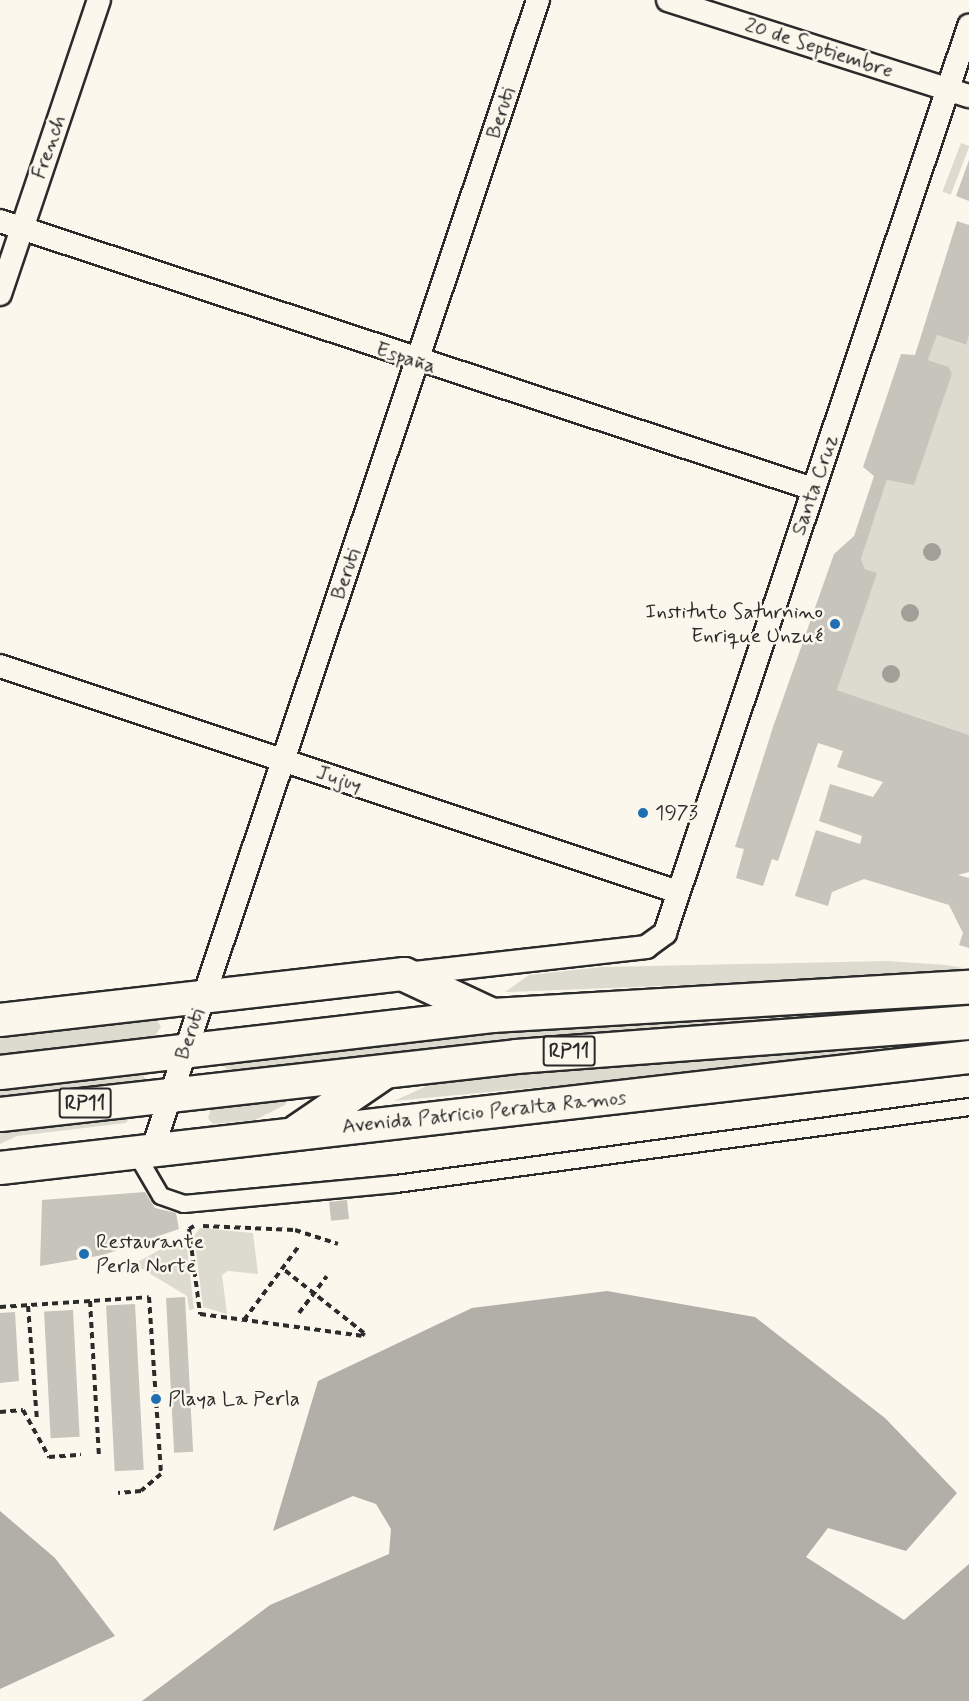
<!DOCTYPE html>
<html>
<head>
<meta charset="utf-8">
<style>
  body { margin:0 }
  #map { position:relative; width:969px; height:1701px; overflow:hidden; background:#fbf7ec; font-family:Mynerve,sans-serif }
  div>[style] { position:absolute }
  .green>* { inset:0; background:#dddad0; transform-origin:0 0 }
  .water>* { inset:0; background:#b1afa7 }
  .building>* { inset:0; background:#c7c4bc; transform-origin:0 0 }
  .path>* { height:4px; margin-top:-2px; transform-origin:0; background:repeating-linear-gradient(90deg,#2b2b2b 0 6px,transparent 0 10.5px) }
  .roads { filter:drop-shadow(2px 0 #2b2b2b) drop-shadow(-2px 0 #2b2b2b) drop-shadow(0 2px #2b2b2b) drop-shadow(0 -2px #2b2b2b) }
  .pedestrian>* { height:16px; margin:-8px; padding:0 8px; transform-origin:8px; border-radius:8px; background:#fbf7ec }
  .minor>* { height:22px; margin:-11px; padding:0 11px; transform-origin:11px; border-radius:11px; background:#fbf7ec }
  .secondary>* { height:32px; margin:-16px; padding:0 16px; transform-origin:16px; border-radius:16px; background:#fbf7ec }
  .primary>* { height:33px; margin:-16.5px; padding:0 16.5px; transform-origin:16.5px; border-radius:16.5px; background:#fbf7ec }
  .trees>* { width:18px; height:18px; margin:-9px; border-radius:50%; background:#a19f98 }
  .dots>* { width:16px; height:16px; translate:-50% -50%; box-sizing:border-box; border:3px solid #fbf7ec; border-radius:50% }
  span { translate:-50% -50%; white-space:nowrap; text-align:center; line-height:1.15; -webkit-text-stroke:5px #fbf7ec; paint-order:stroke }
  .shield-label span { padding:2px 4px; background:#fbf7ec; border:2px solid; border-radius:4px; -webkit-text-stroke-width:0 }
  .shield-label { font-size:20px; color:#2b2b2b; font-weight:700 }
  .street-label { font-size:21px; color:#2b2b2b }
  .poi-label { font-size:21px; color:#2b2b2b }
  .right { translate:-100% -50%; text-align:right }
  .left { translate:0 -50%; text-align:left }
</style>
</head>
<body>
<div id="map">
  <div class="green">
    <div style="left:961px;top:143px;width:9px;height:52px;rotate:21deg"></div>
    <div style="clip-path:polygon(937px 335px,965px 345px,969px 336px,969px 735px,837px 690px,876px 573px,865px 569px,861px 559px,887px 480px,914px 484px,952px 374px,949px 367px,928px 360px)"></div>
    <div style="clip-path:polygon(887px 961px,946px 965px,969px 969px,969px 974px,505px 992px,529px 975px,602px 967px)"></div>
    <div style="clip-path:polygon(969px 1000px,969px 1011px,636px 1030px,227px 1070px,223px 1064px,522px 1027px)"></div>
    <div style="clip-path:polygon(155px 1017px,161px 1027px,154px 1037px,0 1056px,0 1034px)"></div>
    <div style="clip-path:polygon(969px 1036px,969px 1047px,394px 1101px,444px 1078px)"></div>
    <div style="clip-path:polygon(142px 1070px,145px 1079px,139px 1083px,0 1099px,0 1086px)"></div>
    <div style="clip-path:polygon(288px 1097px,285px 1105px,255px 1120px,213px 1124px,208px 1118px,212px 1105px)"></div>
    <div style="clip-path:polygon(131px 1116px,126px 1123px,17px 1136px,0 1144px,0 1130px)"></div>
    <div style="clip-path:polygon(200px 1228px,253px 1233px,258px 1274px,228px 1271px,222px 1275px,227px 1314px,203px 1307px,194px 1236px)"></div>
    <div style="clip-path:polygon(176px 1241px,187px 1248px,194px 1309px,189px 1310px,187px 1296px,134px 1264px)"></div>
  </div>
  <div class="water">
    <div style="clip-path:polygon(607px 1291px,755px 1317px,885px 1418px,957px 1493px,906px 1551px,828px 1528px,806px 1557px,904px 1620px,969px 1564px,969px 1701px,142px 1701px,270px 1605px,389px 1554px,391px 1529px,376px 1504px,353px 1496px,273px 1531px,318px 1381px,472px 1308px)"></div>
    <div style="clip-path:polygon(0 1511px,55px 1558px,115px 1636px,0 1689px)"></div>
  </div>
  <div class="building">
    <div style="clip-path:polygon(969px 160px,969px 201px,956px 196px)"></div>
    <div style="clip-path:polygon(957px 221px,969px 225px,969px 336px,966px 345px,937px 335px,928px 360px,949px 367px,952px 374px,914px 485px,887px 480px,861px 559px,865px 569px,877px 573px,837px 690px,969px 735px,969px 872px,958px 875px,969px 878px,969px 948px,959px 945px,963px 933px,949px 905px,864px 879px,832px 892px,828px 906px,795px 896px,816px 830px,860px 844px,862px 836px,819px 821px,830px 784px,873px 797px,883px 782px,837px 767px,843px 751px,818px 743px,778px 861px,772px 859px,763px 886px,736px 878px,744px 849px,735px 847px,773px 727px,834px 554px,854px 536px,874px 476px,863px 467px,901px 354px,915px 355px)"></div>
    <div style="clip-path:polygon(145px 1192px,155px 1208px,176px 1213px,179px 1229px,103px 1255px,40px 1266px,42px 1200px)"></div>
    <div style="left:347px;top:1200px;width:19px;height:18px;rotate:84deg"></div>
    <div style="left:185px;top:1297px;width:155px;height:19px;rotate:87deg"></div>
    <div style="left:135px;top:1304px;width:166px;height:29px;rotate:87deg"></div>
    <div style="left:73px;top:1310px;width:127px;height:29px;rotate:87deg"></div>
    <div style="clip-path:polygon(15px 1312px,19px 1381px,0 1383px,0 1313px)"></div>
  </div>
  <div class="path">
    <div style="left:194px;top:1226px;width:6px;rotate:149deg"></div>
    <div style="left:189px;top:1229px;width:86px;rotate:82.6deg"></div>
    <div style="left:200px;top:1314px;width:163px;rotate:7.7deg"></div>
    <div style="left:362px;top:1336px;width:4px;rotate:-56deg"></div>
    <div style="left:364px;top:1333px;width:105px;rotate:-141.6deg"></div>
    <div style="left:203px;top:1226px;width:92px;rotate:2.5deg"></div>
    <div style="left:295px;top:1230px;width:45px;rotate:18deg"></div>
    <div style="left:90px;top:1301px;width:156px;rotate:86.7deg"></div>
    <div style="left:28px;top:1306px;width:115px;rotate:85.5deg"></div>
    <div style="left:0;top:1307px;width:149px;rotate:-3.8deg"></div>
    <div style="left:149px;top:1297px;width:177px;rotate:86.1deg"></div>
    <div style="left:161px;top:1474px;width:26px;rotate:140deg"></div>
    <div style="left:141px;top:1491px;width:23px;rotate:175deg"></div>
    <div style="left:299px;top:1313px;width:46px;rotate:-52.9deg"></div>
    <div style="left:244px;top:1320px;width:92px;rotate:-53.4deg"></div>
    <div style="left:0;top:1412px;width:23px;rotate:-5deg"></div>
    <div style="left:23px;top:1410px;width:54px;rotate:61deg"></div>
    <div style="left:49px;top:1457px;width:32px;rotate:-4deg"></div>
  </div>
  <div class="roads">
    <div class="pedestrian">
      <div style="left:134px;top:1150px;width:53px;rotate:59.6deg"></div>
      <div style="left:161px;top:1196px;width:24px;rotate:19deg"></div>
      <div style="left:184px;top:1204px;width:213px;rotate:-5.4deg"></div>
      <div style="left:396px;top:1184px;width:578px;rotate:-7.65deg"></div>
    </div>
    <div class="minor">
      <div style="left:668px;top:0;width:316px;rotate:17.7deg"></div>
      <div style="left:0;top:221px;width:856px;rotate:18.24deg"></div>
      <div style="left:0;top:294px;width:310px;rotate:-71.4deg"></div>
      <div style="left:0;top:666px;width:715px;rotate:18.43deg"></div>
      <div style="left:406px;top:974px;width:242px;rotate:-6.4deg"></div>
      <div style="left:646px;top:947px;width:24px;rotate:-36deg"></div>
      <div style="left:665px;top:933px;width:957px;rotate:-71.47deg"></div>
      <div style="left:153px;top:1148px;width:1211px;rotate:-71.46deg"></div>
    </div>
    <div class="secondary">
      <div style="left:0;top:1020px;width:407px;rotate:-6.5deg"></div>
      <div style="left:0;top:1168px;width:975px;rotate:-6.53deg"></div>
    </div>
    <div class="primary">
      <div style="left:404px;top:974px;width:97px;rotate:25deg"></div>
      <div style="left:0;top:1072px;width:495px;rotate:-6.6deg"></div>
      <div style="left:492px;top:1015px;width:478px;rotate:-3.4deg"></div>
      <div style="left:0;top:1114px;width:519px;rotate:-6.41deg"></div>
      <div style="left:516px;top:1056px;width:454px;rotate:-4.3deg"></div>
      <div style="left:297px;top:1131px;width:103px;rotate:-34.3deg"></div>
    </div>
  </div>
  <div class="trees">
    <div style="left:932px;top:552px"></div>
    <div style="left:910px;top:613px"></div>
    <div style="left:891px;top:674px"></div>
  </div>
  <div class="dots">
    <div style="left:835px;top:624px;background:#1f6fb2"></div>
    <div style="left:643px;top:813px;background:#1f6fb2"></div>
    <div style="left:84px;top:1254px;background:#1f6fb2"></div>
    <div style="left:156px;top:1399px;background:#1f6fb2"></div>
  </div>
  <div class="shield-label">
    <span style="left:569px;top:1051px">RP11</span>
    <span style="left:85px;top:1103px">RP11</span>
  </div>
  <div class="street-label">
    <span style="left:819px;top:48px;rotate:18deg">20 de Septiembre</span>
    <span style="left:501px;top:113px;rotate:-72deg">Beruti</span>
    <span style="left:49px;top:147px;rotate:-71deg">French</span>
    <span style="left:406px;top:358px;rotate:18deg">España</span>
    <span style="left:815px;top:485px;rotate:-71deg">Santa Cruz</span>
    <span style="left:346px;top:574px;rotate:-71deg">Beruti</span>
    <span style="left:339px;top:779px;rotate:19deg">Jujuy</span>
    <span style="left:190px;top:1034px;rotate:-71deg">Beruti</span>
    <span style="left:484px;top:1112px;rotate:-6deg">Avenida Patricio Peralta Ramos</span>
  </div>
  <div class="poi-label">
    <span class="right" style="left:823px;top:624px">Instituto Saturnino<br>Enrique Unzué</span>
    <span class="left" style="left:655px;top:813px">1973</span>
    <span class="left" style="left:96px;top:1254px">Restaurante<br>Perla Norte</span>
    <span class="left" style="left:168px;top:1399px">Playa La Perla</span>
  </div>
</div>
</body>
</html>
